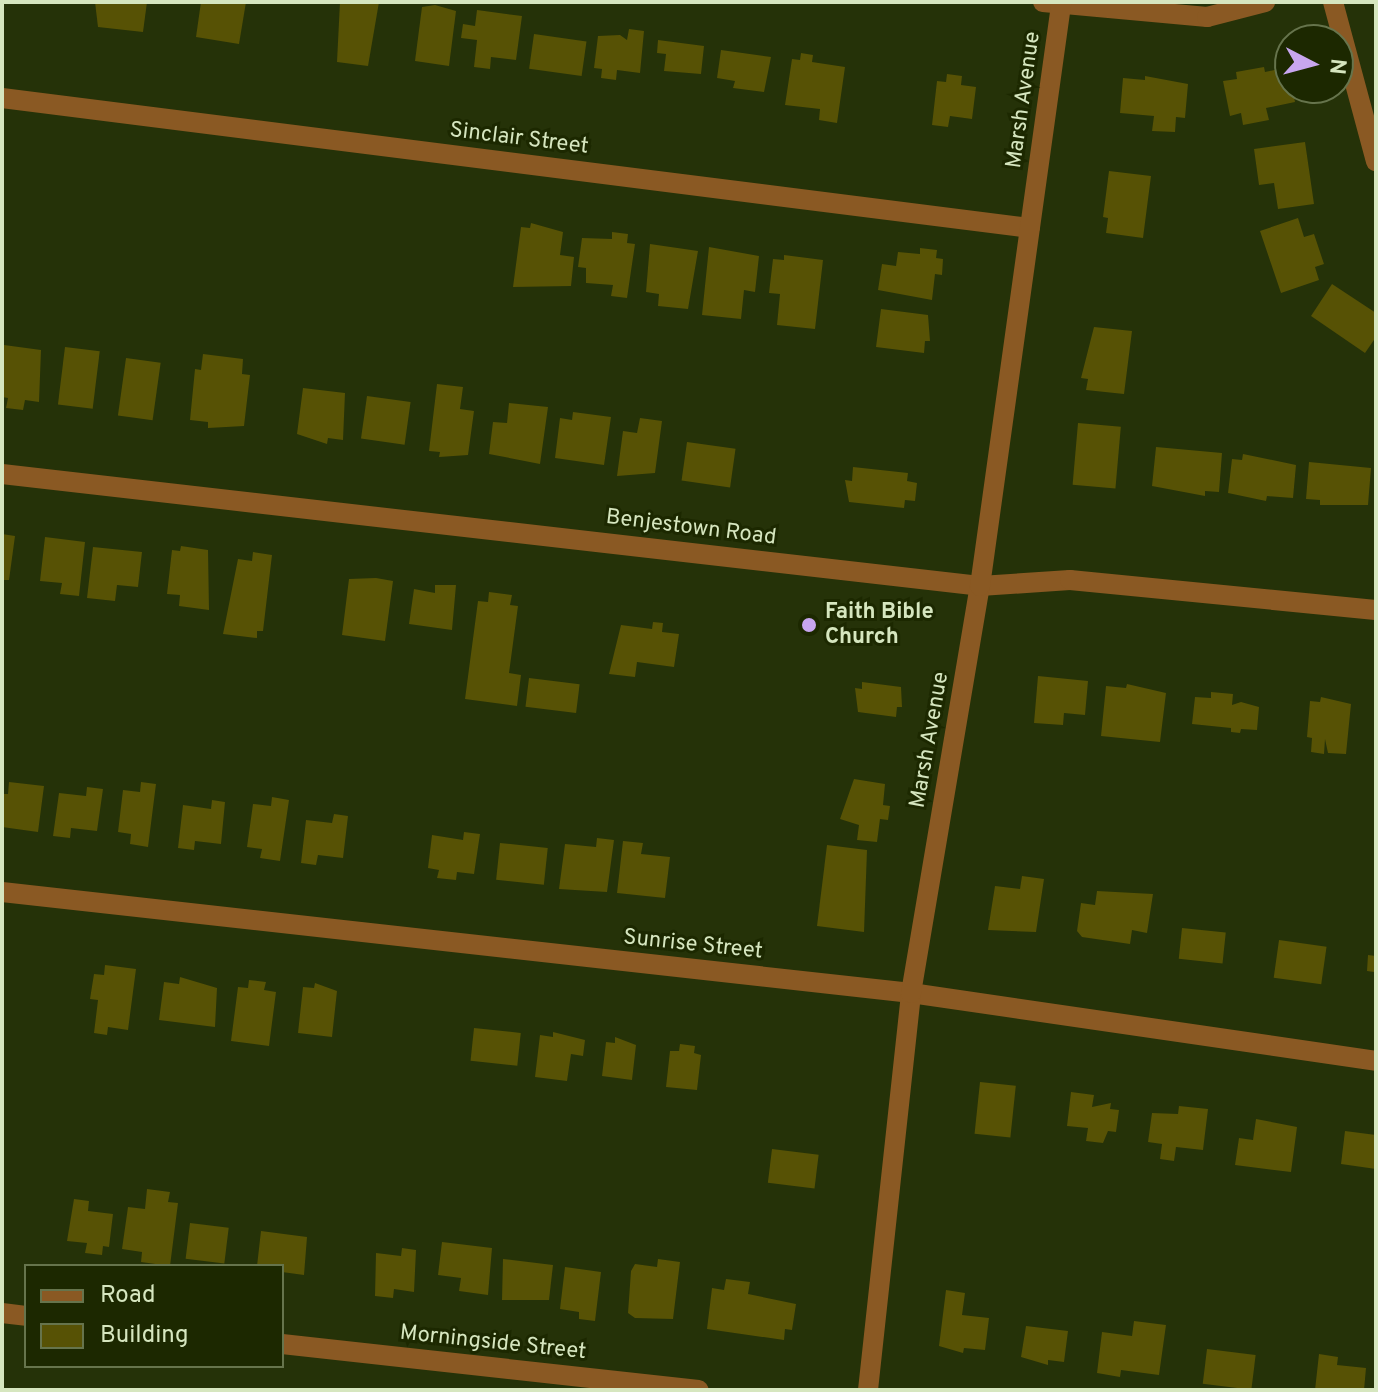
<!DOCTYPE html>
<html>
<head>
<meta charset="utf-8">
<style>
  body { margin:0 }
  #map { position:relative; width:1378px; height:1392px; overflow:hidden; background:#253208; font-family:Overpass,sans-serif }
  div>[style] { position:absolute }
  .building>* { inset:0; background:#575205; transform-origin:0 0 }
  .minor>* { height:20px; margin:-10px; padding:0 10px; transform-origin:10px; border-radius:10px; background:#8a5923 }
  .dots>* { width:22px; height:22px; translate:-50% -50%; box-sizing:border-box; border:4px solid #1c2800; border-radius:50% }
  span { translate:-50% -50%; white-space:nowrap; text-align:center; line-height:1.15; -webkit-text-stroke:6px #1c2800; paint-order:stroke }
  .street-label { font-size:22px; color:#d6e6bf }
  .poi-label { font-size:22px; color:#d6e6bf; font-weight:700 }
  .left { translate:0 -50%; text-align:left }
  .frame { position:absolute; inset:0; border:4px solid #d6e6bf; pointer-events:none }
  .legend { position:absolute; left:24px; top:1264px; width:260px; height:104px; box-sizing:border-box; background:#1c2800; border:2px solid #66744c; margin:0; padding:10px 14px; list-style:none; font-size:24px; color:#d6e6bf }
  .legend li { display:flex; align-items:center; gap:16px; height:40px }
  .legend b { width:40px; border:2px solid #66744c }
  .north { position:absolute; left:1274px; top:24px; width:80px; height:80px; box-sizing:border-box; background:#1c2800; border:2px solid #66744c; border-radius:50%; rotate:96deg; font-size:22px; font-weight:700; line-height:32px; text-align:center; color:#d6e6bf }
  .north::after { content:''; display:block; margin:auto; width:28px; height:36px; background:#c8a6ef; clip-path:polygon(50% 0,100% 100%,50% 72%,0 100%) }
</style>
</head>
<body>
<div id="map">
  <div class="building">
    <div style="clip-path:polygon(95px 2px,147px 2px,143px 32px,98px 27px)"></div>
    <div style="clip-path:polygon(201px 2px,246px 2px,239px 44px,196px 37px)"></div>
    <div style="clip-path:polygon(340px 2px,379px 2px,368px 66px,337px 62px)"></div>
    <div style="clip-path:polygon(435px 5px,456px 11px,449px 66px,415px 61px,422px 7px)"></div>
    <div style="clip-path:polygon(477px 10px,522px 16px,516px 60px,491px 57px,490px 69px,474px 67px,477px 40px,461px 38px,463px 24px,475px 26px)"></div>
    <div style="clip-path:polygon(629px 29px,644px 31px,640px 73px,617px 70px,616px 80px,601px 78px,602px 69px,594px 68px,598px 36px,620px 35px,627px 40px)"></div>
    <div style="left:534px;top:34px;width:53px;height:35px;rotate:8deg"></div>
    <div style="clip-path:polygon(658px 40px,704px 46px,701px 74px,664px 71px,666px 54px,657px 53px)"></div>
    <div style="clip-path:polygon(721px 50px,771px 57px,764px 92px,733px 88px,735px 81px,717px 78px)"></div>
    <div style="clip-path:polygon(801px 53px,813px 55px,812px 62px,845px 67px,837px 123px,819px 120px,820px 109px,785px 105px,792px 59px,800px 60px)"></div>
    <div style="clip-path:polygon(1264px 67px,1265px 72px,1288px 67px,1295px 102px,1266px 108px,1269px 120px,1243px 125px,1241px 113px,1230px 116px,1223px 81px,1237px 79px,1236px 72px)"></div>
    <div style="clip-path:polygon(947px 74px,962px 76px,961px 85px,976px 87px,972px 119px,950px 116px,948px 127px,932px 125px,937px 81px,946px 82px)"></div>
    <div style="clip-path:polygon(1145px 76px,1188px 84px,1185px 118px,1176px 117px,1175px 132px,1152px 131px,1154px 116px,1120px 113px,1123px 78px,1145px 80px)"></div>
    <div style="clip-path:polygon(1305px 142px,1314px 204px,1278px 209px,1274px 183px,1259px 185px,1254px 149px)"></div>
    <div style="clip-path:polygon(1109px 171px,1151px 176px,1143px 238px,1106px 233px,1108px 218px,1103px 217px)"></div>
    <div style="clip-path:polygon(1298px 218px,1304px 237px,1314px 234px,1324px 264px,1315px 267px,1319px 280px,1281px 293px,1260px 231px)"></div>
    <div style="clip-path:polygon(531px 223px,563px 232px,560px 255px,574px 257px,571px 286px,513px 287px,521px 227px,530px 228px)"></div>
    <div style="clip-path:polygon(612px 232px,628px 234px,627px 243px,635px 244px,627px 298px,611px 296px,613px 285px,586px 283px,586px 268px,578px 267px,582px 238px,612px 239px)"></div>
    <div style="clip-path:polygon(650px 244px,698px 251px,688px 309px,658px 306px,659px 294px,646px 292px)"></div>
    <div style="clip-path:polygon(709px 247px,759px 256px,755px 292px,744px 290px,741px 319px,702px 315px)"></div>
    <div style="clip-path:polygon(920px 248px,937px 250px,936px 258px,943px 259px,942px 275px,935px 274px,932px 300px,878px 290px,882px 264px,896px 266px,898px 252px,920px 254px)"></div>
    <div style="clip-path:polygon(784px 255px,823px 260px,815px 329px,777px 325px,780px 294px,769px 293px,773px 259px,784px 260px)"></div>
    <div style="clip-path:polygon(1332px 284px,1376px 313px,1376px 337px,1365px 353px,1311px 316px)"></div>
    <div style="clip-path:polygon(881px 309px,928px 315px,930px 341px,925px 341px,924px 353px,876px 347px)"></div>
    <div style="clip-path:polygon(1094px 327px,1132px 331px,1124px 394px,1086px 390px,1088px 379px,1081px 378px)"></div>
    <div style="clip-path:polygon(4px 345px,41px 350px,39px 402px,25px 400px,23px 410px,6px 408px,8px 398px,2px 397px)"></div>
    <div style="left:65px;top:347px;width:35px;height:58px;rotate:7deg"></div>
    <div style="clip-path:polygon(203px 354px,243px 359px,242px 374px,250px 375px,244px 426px,208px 428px,208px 422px,190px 420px,195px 369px,201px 370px)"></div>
    <div style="left:126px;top:358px;width:35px;height:58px;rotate:8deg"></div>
    <div style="clip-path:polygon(437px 384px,463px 387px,460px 409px,474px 411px,468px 455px,439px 457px,440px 452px,429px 451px)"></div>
    <div style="clip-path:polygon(303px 388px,345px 393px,343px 440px,328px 438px,327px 444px,297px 434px)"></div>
    <div style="left:367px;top:396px;width:44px;height:43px;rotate:8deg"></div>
    <div style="clip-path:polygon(509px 403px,548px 407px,540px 464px,489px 454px,493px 422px,507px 423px)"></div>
    <div style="clip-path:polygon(573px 412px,611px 417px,604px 465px,555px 458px,560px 418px,572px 420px)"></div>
    <div style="clip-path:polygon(640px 418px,662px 421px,655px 473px,617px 476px,623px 431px,637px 433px)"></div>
    <div style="left:1078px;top:423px;width:43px;height:62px;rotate:5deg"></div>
    <div style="left:687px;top:442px;width:49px;height:39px;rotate:8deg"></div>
    <div style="clip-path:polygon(1156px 447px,1222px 453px,1219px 492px,1205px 491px,1205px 496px,1152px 486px)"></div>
    <div style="clip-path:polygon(1243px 454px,1296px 465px,1293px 498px,1267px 496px,1266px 501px,1228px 493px,1232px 459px,1242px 460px)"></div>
    <div style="clip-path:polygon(1309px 462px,1371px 468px,1368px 505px,1320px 505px,1320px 500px,1306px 499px)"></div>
    <div style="clip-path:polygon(853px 467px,908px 473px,907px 481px,917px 483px,915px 501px,905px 500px,904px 508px,849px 502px,845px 480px,852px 481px)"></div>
    <div style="clip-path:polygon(2px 534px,15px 536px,9px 580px,2px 580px)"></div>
    <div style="clip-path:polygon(45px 537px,85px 542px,79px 596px,60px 594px,62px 583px,40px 581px)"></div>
    <div style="clip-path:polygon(181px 546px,208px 550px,209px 610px,179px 606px,180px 595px,167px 594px,172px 550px,180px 551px)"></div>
    <div style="clip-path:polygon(93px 547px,142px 552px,138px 587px,117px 585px,115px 601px,87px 598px)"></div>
    <div style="clip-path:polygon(253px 552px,272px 555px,263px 631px,257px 631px,257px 638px,223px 634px,238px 559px,252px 561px)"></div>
    <div style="clip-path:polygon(376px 578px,393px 581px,385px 641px,342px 635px,349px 579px)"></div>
    <div style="clip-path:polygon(435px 585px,456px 585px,452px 630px,409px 624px,414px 589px,435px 593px)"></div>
    <div style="clip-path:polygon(489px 592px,512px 595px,510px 605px,518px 606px,509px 673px,521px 675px,517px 706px,465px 699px,478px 601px,488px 602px)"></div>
    <div style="clip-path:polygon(653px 622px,663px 623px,662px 632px,679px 634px,674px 667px,637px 662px,635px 677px,609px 674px,621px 625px,652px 629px)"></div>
    <div style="clip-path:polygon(1038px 676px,1088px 681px,1085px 715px,1064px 713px,1063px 725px,1034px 723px)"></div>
    <div style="left:529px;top:678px;width:51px;height:29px;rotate:7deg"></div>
    <div style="clip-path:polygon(862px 682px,901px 687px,902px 707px,897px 707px,896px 717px,858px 712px,855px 688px,862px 689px)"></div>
    <div style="clip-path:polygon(1127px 684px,1166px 693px,1160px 742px,1101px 736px,1106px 686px,1126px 688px)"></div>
    <div style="clip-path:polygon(1211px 692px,1233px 694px,1232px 705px,1241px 702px,1259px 707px,1257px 730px,1241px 729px,1240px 733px,1231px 732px,1231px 728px,1192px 724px,1195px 697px,1211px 698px)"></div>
    <div style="clip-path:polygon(1321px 697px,1351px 704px,1346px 754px,1328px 753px,1325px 739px,1324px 754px,1311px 752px,1312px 738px,1307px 737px,1310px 701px,1320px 702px)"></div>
    <div style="clip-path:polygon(854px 779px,885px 784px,883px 805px,890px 806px,888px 820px,880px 819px,877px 842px,857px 840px,859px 825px,840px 819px)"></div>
    <div style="clip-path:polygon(9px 782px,44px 786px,38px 832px,2px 827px,2px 794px,8px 794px)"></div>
    <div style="clip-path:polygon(141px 782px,156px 784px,148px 847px,130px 844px,131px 834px,118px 832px,123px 790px,140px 792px)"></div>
    <div style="clip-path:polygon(87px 787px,103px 789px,97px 831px,71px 828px,70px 838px,53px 836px,59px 793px,86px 796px)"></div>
    <div style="clip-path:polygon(272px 797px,289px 800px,280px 861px,260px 858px,262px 849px,247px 847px,253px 804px,271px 806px)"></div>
    <div style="clip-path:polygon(212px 800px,225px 802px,221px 844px,195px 841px,194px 850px,178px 848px,183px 805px,211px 809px)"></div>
    <div style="clip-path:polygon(334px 814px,348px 816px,343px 858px,318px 855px,316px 865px,301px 863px,306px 820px,332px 823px)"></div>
    <div style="clip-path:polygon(464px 832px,480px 834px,474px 874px,457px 872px,456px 880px,437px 878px,439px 870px,428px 868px,432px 835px,463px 840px)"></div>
    <div style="clip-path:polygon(597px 838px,614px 840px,607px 892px,559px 889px,565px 844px,596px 847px)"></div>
    <div style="clip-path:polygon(623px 841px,643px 843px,641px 854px,670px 857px,665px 898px,617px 893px)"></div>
    <div style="left:500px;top:843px;width:48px;height:37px;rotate:6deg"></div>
    <div style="clip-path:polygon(827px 845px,867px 850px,864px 932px,817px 926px)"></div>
    <div style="clip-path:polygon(1022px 876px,1044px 879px,1036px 932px,988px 930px,995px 886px,1020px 889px)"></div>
    <div style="clip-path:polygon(1097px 891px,1153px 894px,1147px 933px,1132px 930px,1130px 944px,1082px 937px,1077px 931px,1081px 903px,1095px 905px)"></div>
    <div style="left:1182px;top:928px;width:44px;height:31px;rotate:6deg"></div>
    <div style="left:1279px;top:940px;width:48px;height:38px;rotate:8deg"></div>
    <div style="clip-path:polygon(1368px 955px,1376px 956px,1376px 986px,1374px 972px,1367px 971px)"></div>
    <div style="clip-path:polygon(105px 965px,136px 969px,128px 1030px,108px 1027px,107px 1035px,94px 1033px,98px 1000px,90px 999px,94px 974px,104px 975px)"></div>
    <div style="clip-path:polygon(180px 977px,217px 988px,215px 1027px,159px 1020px,164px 982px,179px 984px)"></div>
    <div style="clip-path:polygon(249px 980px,266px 982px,264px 990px,276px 992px,269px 1046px,231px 1041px,238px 987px,248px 988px)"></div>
    <div style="clip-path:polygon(315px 983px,337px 991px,332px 1037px,298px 1033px,303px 987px,314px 988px)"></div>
    <div style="left:474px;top:1028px;width:47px;height:33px;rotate:6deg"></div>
    <div style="clip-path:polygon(553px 1032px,585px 1040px,583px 1056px,571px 1054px,567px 1081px,535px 1077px,540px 1035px,553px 1037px)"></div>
    <div style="clip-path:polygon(615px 1037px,636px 1045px,632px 1080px,602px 1076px,606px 1042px,615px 1043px)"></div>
    <div style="clip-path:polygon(680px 1044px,695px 1046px,694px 1053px,701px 1055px,697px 1090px,666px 1087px,670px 1051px,679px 1051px)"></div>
    <div style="left:980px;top:1082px;width:36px;height:52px;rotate:6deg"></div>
    <div style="clip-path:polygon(1071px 1092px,1094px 1095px,1092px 1107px,1111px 1103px,1110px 1109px,1119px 1110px,1116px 1132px,1108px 1131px,1103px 1143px,1086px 1141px,1088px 1128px,1067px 1126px)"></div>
    <div style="clip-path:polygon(1179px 1106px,1208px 1109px,1203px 1150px,1176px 1147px,1174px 1161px,1160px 1159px,1162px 1144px,1148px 1142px,1152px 1113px,1178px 1114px)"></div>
    <div style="clip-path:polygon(1256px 1119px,1297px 1127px,1291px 1172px,1235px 1165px,1239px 1138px,1253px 1140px)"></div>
    <div style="clip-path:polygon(1345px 1131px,1376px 1135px,1376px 1169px,1341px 1164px)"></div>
    <div style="left:772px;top:1149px;width:47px;height:34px;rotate:7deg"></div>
    <div style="clip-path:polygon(147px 1189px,170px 1192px,168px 1202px,178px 1203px,170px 1266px,141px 1262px,142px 1252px,122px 1249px,128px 1207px,145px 1209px)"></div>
    <div style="clip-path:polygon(74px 1199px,89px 1201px,88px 1211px,113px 1214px,109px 1247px,103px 1246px,102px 1255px,85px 1253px,87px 1243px,67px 1241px)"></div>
    <div style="left:190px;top:1223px;width:39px;height:36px;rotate:7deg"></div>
    <div style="clip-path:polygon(261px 1231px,307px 1237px,304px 1275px,282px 1272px,282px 1266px,257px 1266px)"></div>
    <div style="clip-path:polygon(442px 1242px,492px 1248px,488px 1295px,459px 1291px,461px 1278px,438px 1275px)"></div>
    <div style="clip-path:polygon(402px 1248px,416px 1250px,414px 1292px,394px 1289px,393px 1298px,375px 1296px,376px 1253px,401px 1256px)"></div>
    <div style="clip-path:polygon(503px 1259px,553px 1265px,549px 1300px,502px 1300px)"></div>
    <div style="clip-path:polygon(658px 1259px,680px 1262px,673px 1319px,635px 1318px,628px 1313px,631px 1271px,635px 1264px,657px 1267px)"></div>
    <div style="clip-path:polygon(565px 1267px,601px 1272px,595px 1321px,579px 1319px,579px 1312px,560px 1309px)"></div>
    <div style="clip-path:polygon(726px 1279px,750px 1282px,748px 1294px,796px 1304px,792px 1330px,785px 1329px,784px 1340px,707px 1329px,712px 1288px,724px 1290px)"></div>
    <div style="clip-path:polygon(946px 1290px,965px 1293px,962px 1315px,989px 1318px,985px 1350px,964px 1348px,963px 1353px,939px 1346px)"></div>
    <div style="clip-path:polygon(1134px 1321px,1166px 1325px,1159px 1375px,1121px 1370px,1120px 1377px,1097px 1373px,1102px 1332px,1132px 1336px)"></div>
    <div style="clip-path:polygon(1026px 1326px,1068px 1331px,1064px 1362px,1048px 1360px,1048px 1365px,1021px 1357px)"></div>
    <div style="left:1207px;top:1349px;width:49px;height:35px;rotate:7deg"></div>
    <div style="clip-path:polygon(1319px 1354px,1338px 1357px,1337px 1365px,1366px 1368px,1364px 1390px,1315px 1390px)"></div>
  </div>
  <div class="minor">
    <div style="left:1043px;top:2px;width:165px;rotate:5.2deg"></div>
    <div style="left:1207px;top:17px;width:60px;rotate:-14.5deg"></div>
    <div style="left:1333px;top:2px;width:165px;rotate:74.9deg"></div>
    <div style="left:2px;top:98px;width:1036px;rotate:7.21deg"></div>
    <div style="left:2px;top:474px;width:984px;rotate:6.53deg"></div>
    <div style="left:980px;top:586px;width:90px;rotate:-3.8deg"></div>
    <div style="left:1070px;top:580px;width:307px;rotate:5.6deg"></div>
    <div style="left:2px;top:892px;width:915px;rotate:6.34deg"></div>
    <div style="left:911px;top:993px;width:470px;rotate:8.3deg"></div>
    <div style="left:2px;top:1313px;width:24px;rotate:7deg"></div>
    <div style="left:282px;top:1344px;width:419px;rotate:6.3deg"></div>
    <div style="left:868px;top:1390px;width:399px;rotate:-83.8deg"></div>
    <div style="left:911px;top:993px;width:413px;rotate:-80.4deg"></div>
    <div style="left:980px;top:586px;width:587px;rotate:-82.06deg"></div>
  </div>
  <div class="dots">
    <div style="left:809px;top:625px;background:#c8a6ef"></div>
  </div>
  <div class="street-label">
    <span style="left:1024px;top:100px;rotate:-82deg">Marsh Avenue</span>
    <span style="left:519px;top:139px;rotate:7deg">Sinclair Street</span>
    <span style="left:691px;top:528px;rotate:7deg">Benjestown Road</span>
    <span style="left:930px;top:740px;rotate:-80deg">Marsh Avenue</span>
    <span style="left:693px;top:945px;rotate:6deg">Sunrise Street</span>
    <span style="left:493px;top:1343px;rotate:6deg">Morningside Street</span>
  </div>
  <div class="poi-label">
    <span class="left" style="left:825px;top:625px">Faith Bible<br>Church</span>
  </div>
  <div class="frame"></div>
  <ul class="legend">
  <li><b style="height:10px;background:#8a5923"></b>Road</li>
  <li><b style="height:22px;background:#575205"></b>Building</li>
  </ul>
  <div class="north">N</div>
</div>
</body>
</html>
